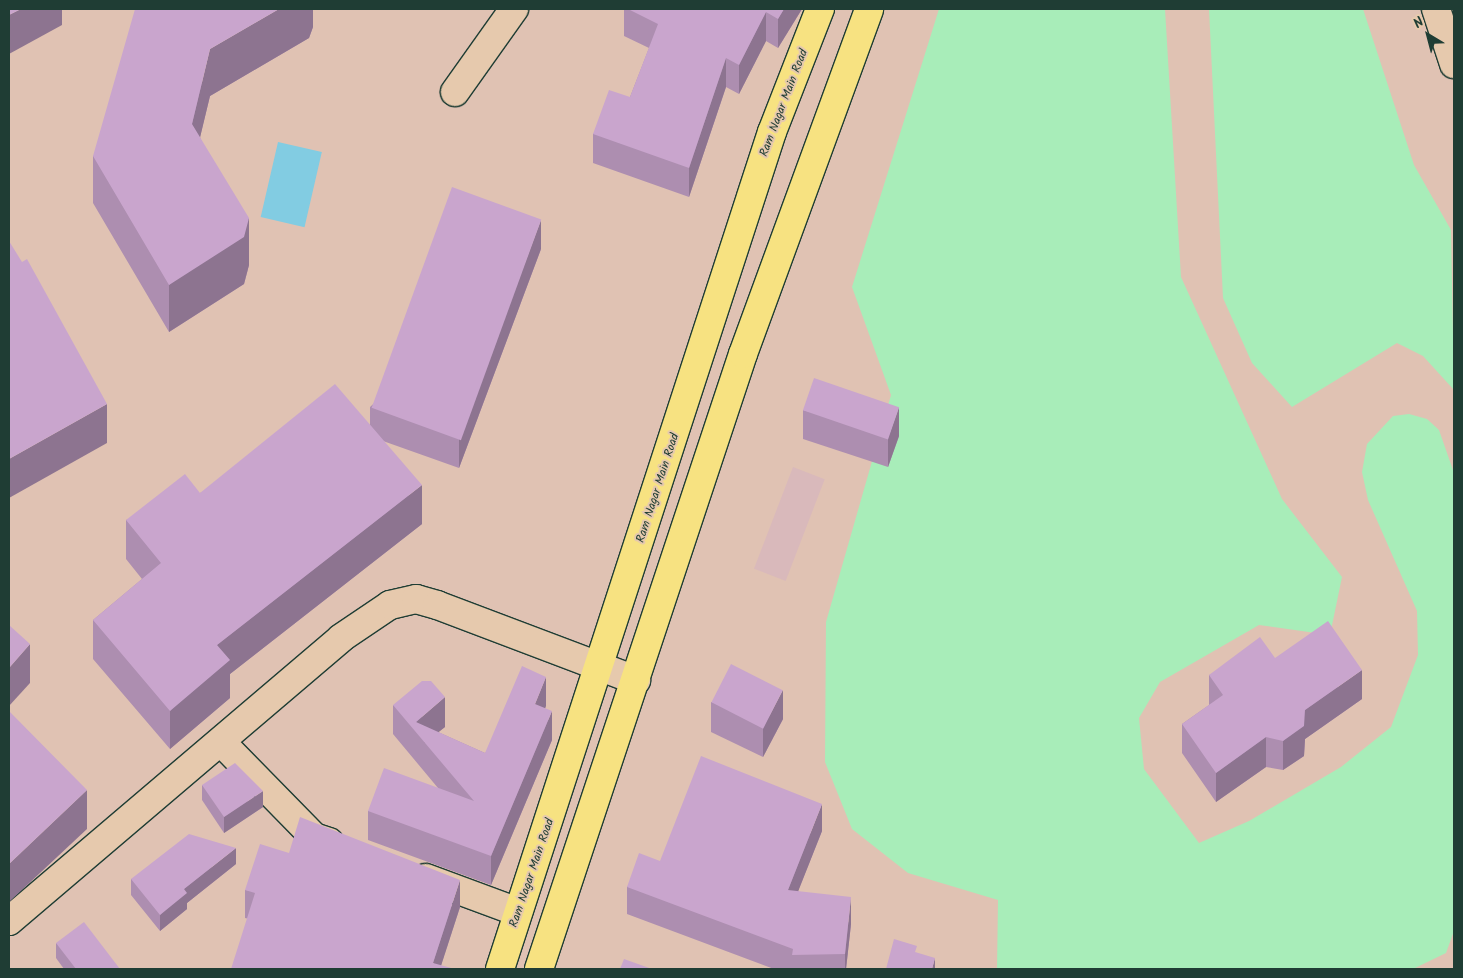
<!DOCTYPE html>
<html>
<head>
<meta charset="utf-8">
<style>
  body { margin:0 }
  #map { position:relative; width:1463px; height:978px; overflow:hidden; background:#e0c2b3; font-family:Kalam,sans-serif }
  div>[style] { position:absolute }
  .built>* { inset:0; background:#d9b9bb; transform-origin:0 0 }
  .green>* { inset:0; background:#a8edb9 }
  .water>* { inset:0; background:#82cce2; transform-origin:0 0 }
  .roads { filter:drop-shadow(1px 0 #1f3d34) drop-shadow(-1px 0 #1f3d34) drop-shadow(0 1px #1f3d34) drop-shadow(0 -1px #1f3d34) }
  .street>* { height:28px; margin:-14px; padding:0 14px; transform-origin:14px; border-radius:14px; background:#e6c9ad }
  .primary>* { height:28px; margin:-14px; padding:0 14px; transform-origin:14px; border-radius:14px; background:#f7e281 }
  .wall>* { inset:0; background:#ad8eb0 }
  .shaded-wall>* { inset:0; background:#8d7490 }
  .building>* { inset:0; background:#c9a5cd; transform-origin:0 0 }
  span { translate:-50% -50%; white-space:nowrap; text-align:center; line-height:1.15; -webkit-text-stroke:4px #e6c9ad; paint-order:stroke }
  .street-label { font-size:12px; color:#1f3d34 }
  .frame { position:absolute; inset:0; border:10px solid #1f3d34; pointer-events:none }
  .north { position:absolute; left:1403px; top:10px; width:50px; height:50px; -webkit-text-stroke:4px #e6c9ad; paint-order:stroke; rotate:323deg; font-size:14px; font-weight:700; line-height:20px; text-align:center; color:#1f3d34 }
  .north::after { content:''; display:block; margin:auto; width:18px; height:22px; background:#1f3d34; clip-path:polygon(50% 0,100% 100%,50% 72%,0 100%) }
</style>
</head>
<body>
<div id="map">
  <div class="built">
    <div style="left:793px;top:467px;width:34px;height:109px;rotate:21deg"></div>
  </div>
  <div class="green">
    <div style="clip-path:polygon(939px 9px,1165px 9px,1181px 277px,1282px 499px,1342px 577px,1330px 635px,1259px 625px,1160px 682px,1139px 718px,1144px 769px,1199px 843px,1249px 821px,1341px 767px,1391px 727px,1418px 655px,1417px 611px,1368px 500px,1362px 472px,1367px 444px,1393px 416px,1409px 414px,1427px 419px,1439px 430px,1454px 473px,1454px 931px,1446px 953px,1413px 969px,997px 969px,998px 900px,908px 873px,852px 829px,825px 762px,826px 622px,891px 395px,852px 287px)"></div>
    <div style="clip-path:polygon(1209px 9px,1363px 9px,1414px 165px,1451px 230px,1454px 390px,1423px 356px,1397px 343px,1292px 407px,1252px 363px,1223px 298px)"></div>
  </div>
  <div class="water">
    <div style="left:278px;top:142px;width:45px;height:77px;rotate:13deg"></div>
  </div>
  <div class="roads">
    <div class="street">
      <div style="left:1436px;top:9px;width:58px;rotate:71.9deg"></div>
      <div style="left:455px;top:92px;width:102px;rotate:-54.6deg"></div>
      <div style="left:222px;top:743px;width:132px;rotate:45.6deg"></div>
      <div style="left:314px;top:837px;width:16px;rotate:18deg"></div>
      <div style="left:426px;top:878px;width:98px;rotate:20.3deg"></div>
      <div style="left:9px;top:921px;width:436px;rotate:-40.4deg"></div>
      <div style="left:341px;top:638px;width:59px;rotate:-34deg"></div>
      <div style="left:390px;top:605px;width:27px;rotate:-13deg"></div>
      <div style="left:416px;top:599px;width:22px;rotate:16deg"></div>
      <div style="left:437px;top:605px;width:213px;rotate:20.7deg"></div>
    </div>
    <div class="primary">
      <div style="left:500px;top:969px;width:880px;rotate:-72deg"></div>
      <div style="left:772px;top:132px;width:132px;rotate:-68.7deg"></div>
      <div style="left:539px;top:969px;width:648px;rotate:-71.65deg"></div>
      <div style="left:743px;top:354px;width:367px;rotate:-69.9deg"></div>
    </div>
  </div>
  <div class="wall">
    <div style="clip-path:polygon(313px 9px,313px 27px,309px 38px,210px 96px,200px 137px,249px 265px,244px 284px,169px 332px,93px 203px,93px 156px)"></div>
    <div style="clip-path:polygon(624px 9px,802px 9px,778px 48px,766px 41px,739px 94px,726px 87px,689px 197px,593px 163px,593px 134px,630px 97px,649px 48px,624px 36px)"></div>
    <div style="clip-path:polygon(541px 249px,459px 468px,383px 441px,422px 524px,230px 674px,230px 698px,170px 749px,93px 659px,93px 620px,142px 579px,126px 559px,126px 520px,200px 493px,370px 425px,370px 407px)"></div>
    <div style="clip-path:polygon(803px 410px,899px 436px,888px 467px,803px 439px)"></div>
    <div style="clip-path:polygon(1275px 658px,1362px 699px,1305px 739px,1304px 756px,1283px 770px,1266px 767px,1216px 802px,1182px 753px,1182px 724px,1209px 705px,1209px 675px)"></div>
    <div style="clip-path:polygon(711px 702px,783px 719px,763px 757px,711px 732px)"></div>
    <div style="clip-path:polygon(393px 705px,445px 727px,438px 732px,485px 753px,546px 706px,545px 708px,552px 740px,491px 885px,368px 840px,368px 811px,438px 788px,393px 734px)"></div>
    <div style="clip-path:polygon(202px 785px,263px 807px,224px 833px,202px 800px)"></div>
    <div style="clip-path:polygon(822px 831px,798px 891px,851px 924px,846px 969px,774px 969px,627px 914px,627px 887px,660px 861px)"></div>
    <div style="clip-path:polygon(236px 864px,187px 903px,187px 909px,160px 931px,131px 895px,131px 879px)"></div>
    <div style="clip-path:polygon(245px 890px,460px 907px,441px 965px,245px 918px)"></div>
    <div style="clip-path:polygon(56px 943px,120px 969px,64px 969px,56px 958px)"></div>
  </div>
  <div class="shaded-wall">
    <div style="clip-path:polygon(21px 9px,62px 9px,62px 25px,9px 54px,9px 15px)"></div>
    <div style="clip-path:polygon(279px 9px,313px 9px,313px 27px,309px 38px,210px 96px,192px 171px,192px 124px,210px 49px)"></div>
    <div style="clip-path:polygon(784px 9px,802px 9px,778px 48px,778px 19px)"></div>
    <div style="clip-path:polygon(766px 12px,766px 41px,739px 94px,739px 65px)"></div>
    <div style="clip-path:polygon(726px 58px,726px 87px,689px 197px,689px 168px)"></div>
    <div style="clip-path:polygon(249px 218px,249px 265px,244px 284px,169px 332px,169px 285px)"></div>
    <div style="clip-path:polygon(541px 220px,541px 249px,459px 468px,459px 439px)"></div>
    <div style="clip-path:polygon(107px 404px,107px 443px,9px 498px,9px 459px)"></div>
    <div style="clip-path:polygon(899px 407px,899px 436px,888px 467px,888px 438px)"></div>
    <div style="clip-path:polygon(422px 485px,422px 524px,230px 674px,230px 698px,170px 749px,170px 711px,217px 645px)"></div>
    <div style="clip-path:polygon(30px 644px,30px 683px,9px 706px,9px 668px)"></div>
    <div style="clip-path:polygon(1362px 670px,1362px 699px,1305px 739px,1304px 756px,1283px 770px,1283px 741px,1305px 710px)"></div>
    <div style="clip-path:polygon(546px 677px,546px 706px,535px 733px,535px 704px)"></div>
    <div style="clip-path:polygon(783px 690px,783px 719px,763px 757px,763px 728px)"></div>
    <div style="clip-path:polygon(445px 697px,445px 727px,425px 743px,416px 722px)"></div>
    <div style="clip-path:polygon(552px 711px,552px 740px,491px 885px,491px 856px)"></div>
    <div style="clip-path:polygon(1266px 737px,1266px 767px,1216px 802px,1216px 773px)"></div>
    <div style="clip-path:polygon(87px 790px,87px 829px,9px 902px,9px 864px)"></div>
    <div style="clip-path:polygon(263px 791px,263px 807px,224px 833px,224px 817px)"></div>
    <div style="clip-path:polygon(822px 804px,822px 831px,788px 917px,788px 890px)"></div>
    <div style="clip-path:polygon(236px 848px,236px 864px,187px 903px,187px 909px,160px 931px,160px 915px,184px 889px)"></div>
    <div style="clip-path:polygon(460px 880px,460px 907px,440px 969px,433px 963px)"></div>
    <div style="clip-path:polygon(851px 897px,851px 924px,846px 969px,845px 969px,845px 954px)"></div>
    <div style="clip-path:polygon(935px 958px,935px 969px,932px 969px)"></div>
  </div>
  <div class="building">
    <div style="clip-path:polygon(9px 9px,21px 9px,9px 15px)"></div>
    <div style="clip-path:polygon(135px 9px,279px 9px,210px 49px,192px 124px,249px 218px,244px 237px,169px 285px,93px 156px)"></div>
    <div style="clip-path:polygon(628px 9px,784px 9px,778px 19px,766px 12px,739px 65px,726px 58px,689px 168px,593px 134px,609px 90px,630px 97px,658px 24px)"></div>
    <div style="left:452px;top:187px;width:95px;height:235px;rotate:20deg"></div>
    <div style="clip-path:polygon(9px 241px,22px 262px,27px 259px,107px 404px,9px 459px)"></div>
    <div style="left:814px;top:378px;width:90px;height:34px;rotate:19deg"></div>
    <div style="clip-path:polygon(335px 384px,422px 485px,217px 645px,230px 660px,170px 711px,93px 620px,161px 563px,126px 520px,185px 474px,200px 493px)"></div>
    <div style="clip-path:polygon(1328px 621px,1362px 670px,1305px 710px,1304px 726px,1283px 741px,1266px 737px,1216px 773px,1182px 724px,1223px 695px,1209px 675px,1260px 637px,1275px 658px)"></div>
    <div style="clip-path:polygon(9px 625px,30px 644px,9px 668px)"></div>
    <div style="left:731px;top:664px;width:58px;height:43px;rotate:27deg"></div>
    <div style="clip-path:polygon(522px 666px,546px 677px,535px 704px,552px 711px,491px 856px,368px 811px,384px 768px,474px 801px,393px 705px,422px 681px,431px 681px,445px 697px,416px 722px,485px 753px)"></div>
    <div style="clip-path:polygon(9px 711px,87px 790px,9px 864px)"></div>
    <div style="clip-path:polygon(701px 756px,822px 804px,788px 890px,851px 897px,845px 954px,792px 955px,793px 949px,627px 887px,639px 853px,660px 861px)"></div>
    <div style="clip-path:polygon(235px 763px,263px 791px,224px 817px,202px 785px)"></div>
    <div style="clip-path:polygon(300px 817px,460px 880px,433px 963px,455px 969px,231px 969px,255px 893px,245px 890px,260px 844px,289px 853px)"></div>
    <div style="clip-path:polygon(189px 834px,236px 848px,184px 889px,187px 893px,160px 915px,131px 879px)"></div>
    <div style="clip-path:polygon(84px 922px,120px 969px,76px 969px,56px 943px)"></div>
    <div style="clip-path:polygon(894px 939px,917px 946px,915px 952px,935px 958px,932px 969px,886px 969px)"></div>
    <div style="clip-path:polygon(624px 959px,652px 969px,620px 969px)"></div>
  </div>
  <div class="street-label">
    <span style="left:784px;top:103px;rotate:-69deg">Ram Nagar Main Road</span>
    <span style="left:658px;top:488px;rotate:-72deg">Ram Nagar Main Road</span>
    <span style="left:532px;top:873px;rotate:-71deg">Ram Nagar Main Road</span>
  </div>
  <div class="frame"></div>
  <div class="north">N</div>
</div>
</body>
</html>
